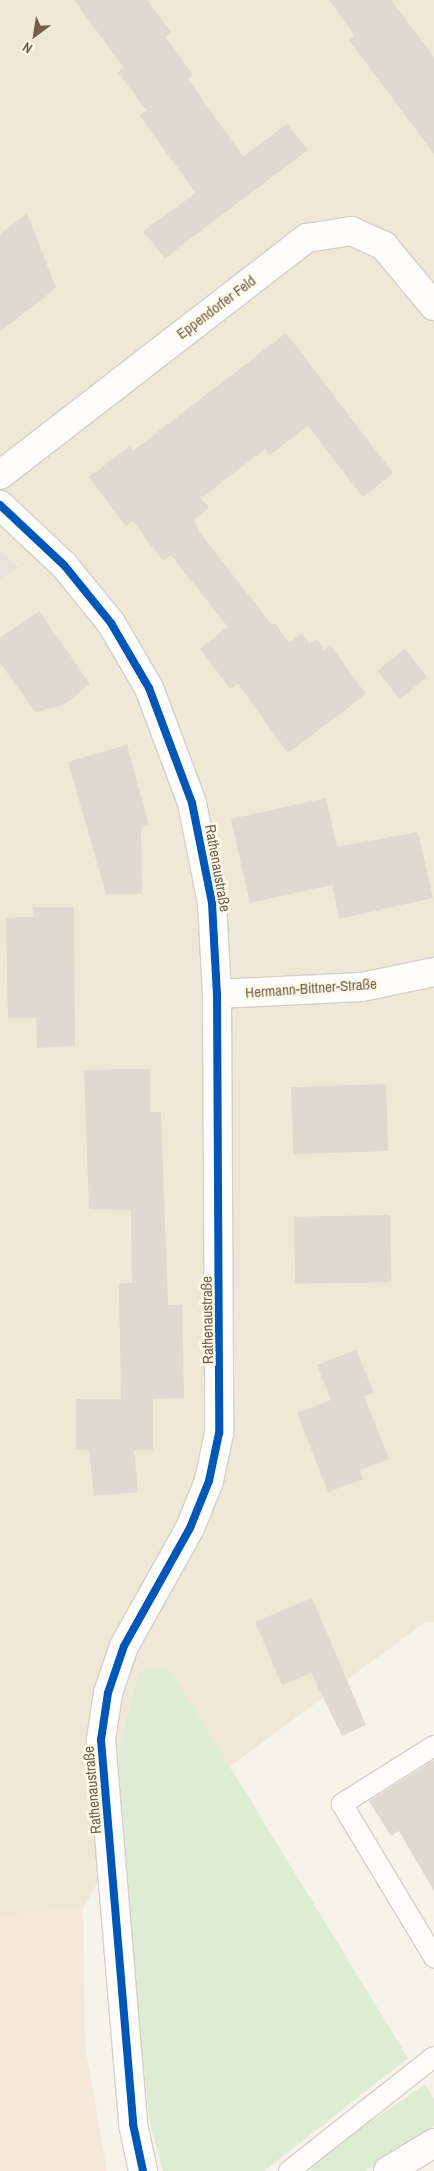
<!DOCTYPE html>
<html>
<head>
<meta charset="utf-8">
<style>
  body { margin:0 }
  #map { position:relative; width:434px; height:2171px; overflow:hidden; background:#f6f3e9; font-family:"Archivo Narrow",sans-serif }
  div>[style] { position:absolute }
  .residential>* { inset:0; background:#efe8d7 }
  .commercial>* { inset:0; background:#f4e8da }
  .industrial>* { inset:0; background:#e8e4da }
  .green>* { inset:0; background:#deecd4 }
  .building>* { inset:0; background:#dfd9cf; transform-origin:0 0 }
  .roads { filter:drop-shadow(1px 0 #d5d0c8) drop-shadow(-1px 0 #d5d0c8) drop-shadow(0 1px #d5d0c8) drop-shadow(0 -1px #d5d0c8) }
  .lane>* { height:20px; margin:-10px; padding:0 10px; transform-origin:10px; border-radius:10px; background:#fefdfc }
  .street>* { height:28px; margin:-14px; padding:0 14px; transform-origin:14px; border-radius:14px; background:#fefdfc }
  .cycleway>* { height:8px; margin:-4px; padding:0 4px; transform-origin:4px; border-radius:4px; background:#0057b8 }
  span { translate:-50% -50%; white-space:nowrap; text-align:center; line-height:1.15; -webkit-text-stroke:5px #fefaea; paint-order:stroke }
  .street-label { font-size:15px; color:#72604b }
  .north { position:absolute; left:10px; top:10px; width:50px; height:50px; -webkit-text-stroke:4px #fefaea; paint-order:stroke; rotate:211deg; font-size:14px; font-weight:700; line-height:20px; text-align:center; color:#72604b }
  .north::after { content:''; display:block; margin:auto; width:18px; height:22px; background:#72604b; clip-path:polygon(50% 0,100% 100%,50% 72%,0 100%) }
</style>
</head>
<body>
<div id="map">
  <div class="residential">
    <div style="clip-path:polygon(0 0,434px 0,434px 1622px,425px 1622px,228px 1768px,170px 1669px,119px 1845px,83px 1908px,0 1916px,0 580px,19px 566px,0 549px)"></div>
  </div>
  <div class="commercial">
    <div style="clip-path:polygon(83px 1908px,85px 2046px,107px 2171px,0 2171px,0 1916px)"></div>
  </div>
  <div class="industrial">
    <div style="clip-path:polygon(0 549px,19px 567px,0 580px)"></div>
  </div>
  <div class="green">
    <div style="clip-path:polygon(170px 1669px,408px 2058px,264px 2171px,163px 2171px,150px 2124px,119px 1845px,119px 1747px,140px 1671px)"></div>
    <div style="clip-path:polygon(425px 2084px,434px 2099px,434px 2126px,365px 2171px,312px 2171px,309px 2165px)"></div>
  </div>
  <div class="building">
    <div style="clip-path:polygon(74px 0,147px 0,171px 32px,166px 37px,193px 75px,188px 79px,243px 157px,287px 124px,308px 150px,165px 258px,143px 231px,196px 193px,139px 115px,146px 110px,118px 72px,124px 68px)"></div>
    <div style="clip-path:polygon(329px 0,391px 0,434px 57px,434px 154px,349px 40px,355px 36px)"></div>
    <div style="clip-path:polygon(27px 213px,56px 288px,0 332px,0 234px)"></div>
    <div style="clip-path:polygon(286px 333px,393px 473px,363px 497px,308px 426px,270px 455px,265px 449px,201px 498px,209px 508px,194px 520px,200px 533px,272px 625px,275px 623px,289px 643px,302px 634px,310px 644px,317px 639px,324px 650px,330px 645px,366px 694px,288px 753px,238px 684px,230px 689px,200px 648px,228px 627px,171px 555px,163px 561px,133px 521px,126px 526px,89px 477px,130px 446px,133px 451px)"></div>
    <div style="clip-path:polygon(39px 611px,90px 684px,64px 705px,35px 712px,0 663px,0 638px)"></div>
    <div style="left:405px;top:649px;width:36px;height:35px;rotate:52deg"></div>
    <div style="clip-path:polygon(127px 745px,149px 825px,141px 828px,142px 894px,106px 894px,68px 762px)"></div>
    <div style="clip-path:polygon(326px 798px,337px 847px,418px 832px,433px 898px,339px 919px,332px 885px,250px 903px,231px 819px)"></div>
    <div style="clip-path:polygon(33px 907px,74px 907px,75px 1046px,37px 1048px,36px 1018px,8px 1018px,6px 918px,34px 917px)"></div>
    <div style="clip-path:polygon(150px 1069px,150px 1112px,161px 1112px,168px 1305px,182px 1305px,184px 1398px,153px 1399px,153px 1450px,134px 1450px,138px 1492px,94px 1496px,89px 1450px,76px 1450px,76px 1399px,121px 1399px,119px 1283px,132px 1283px,131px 1210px,89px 1209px,84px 1070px)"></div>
    <div style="left:386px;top:1084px;width:67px;height:95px;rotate:88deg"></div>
    <div style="left:390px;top:1215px;width:67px;height:96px;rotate:89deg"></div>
    <div style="clip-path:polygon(356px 1350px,374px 1393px,364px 1396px,389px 1459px,360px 1470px,363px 1479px,328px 1492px,297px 1413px,331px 1400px,317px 1365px)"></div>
    <div style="clip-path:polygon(312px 1598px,366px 1725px,342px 1736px,311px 1673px,282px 1685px,255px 1622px)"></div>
    <div style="clip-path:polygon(434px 1760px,434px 1891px,399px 1831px,391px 1836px,369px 1801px)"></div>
  </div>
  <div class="roads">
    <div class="lane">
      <div style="left:434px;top:1746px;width:109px;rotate:147.8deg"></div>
      <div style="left:342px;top:1804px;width:179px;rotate:59deg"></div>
      <div style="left:289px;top:2171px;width:184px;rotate:-38.2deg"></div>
    </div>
    <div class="street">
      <div style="left:0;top:475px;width:388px;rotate:-37.7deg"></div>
      <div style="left:307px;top:238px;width:45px;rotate:-9deg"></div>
      <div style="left:351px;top:231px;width:36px;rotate:24deg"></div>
      <div style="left:384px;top:246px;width:78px;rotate:50.2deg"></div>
      <div style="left:0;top:505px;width:88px;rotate:43.2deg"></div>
      <div style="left:64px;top:565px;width:75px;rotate:51deg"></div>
      <div style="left:111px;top:623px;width:75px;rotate:59.7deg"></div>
      <div style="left:149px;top:688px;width:123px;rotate:69.5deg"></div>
      <div style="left:192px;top:803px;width:102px;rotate:78.7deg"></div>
      <div style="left:212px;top:903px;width:91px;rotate:86.9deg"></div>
      <div style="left:217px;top:994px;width:439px;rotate:89.7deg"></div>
      <div style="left:219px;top:1433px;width:49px;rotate:101.8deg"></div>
      <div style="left:209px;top:1481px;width:51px;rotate:112deg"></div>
      <div style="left:190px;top:1528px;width:135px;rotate:119.2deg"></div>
      <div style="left:124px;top:1646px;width:50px;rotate:108.8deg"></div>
      <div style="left:108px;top:1693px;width:48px;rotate:98.5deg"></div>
      <div style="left:101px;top:1740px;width:385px;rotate:85.2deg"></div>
      <div style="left:133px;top:2124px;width:48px;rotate:78deg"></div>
      <div style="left:217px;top:994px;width:145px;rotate:-2.8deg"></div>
      <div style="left:362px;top:987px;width:74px;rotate:-11.8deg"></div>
      <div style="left:388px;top:2171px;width:54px;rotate:-31.3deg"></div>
    </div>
  </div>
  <div class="cycleway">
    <div style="left:0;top:505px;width:88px;rotate:43.2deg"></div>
    <div style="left:64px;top:565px;width:75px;rotate:51deg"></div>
    <div style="left:111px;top:623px;width:75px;rotate:59.7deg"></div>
    <div style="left:149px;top:688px;width:123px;rotate:69.5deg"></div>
    <div style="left:192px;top:803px;width:102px;rotate:78.7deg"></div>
    <div style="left:212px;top:903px;width:91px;rotate:86.9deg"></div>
    <div style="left:217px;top:994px;width:439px;rotate:89.7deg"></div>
    <div style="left:219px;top:1433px;width:49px;rotate:101.8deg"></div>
    <div style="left:209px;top:1481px;width:51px;rotate:112deg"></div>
    <div style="left:190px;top:1528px;width:135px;rotate:119.2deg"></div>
    <div style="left:124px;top:1646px;width:50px;rotate:108.8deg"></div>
    <div style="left:108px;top:1693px;width:48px;rotate:98.5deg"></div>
    <div style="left:101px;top:1740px;width:385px;rotate:85.2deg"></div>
    <div style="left:133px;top:2124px;width:48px;rotate:78deg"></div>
  </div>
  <div class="street-label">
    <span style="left:216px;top:307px;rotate:-37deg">Eppendorfer Feld</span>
    <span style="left:218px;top:868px;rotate:80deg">Rathenaustraße</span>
    <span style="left:311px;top:988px;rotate:-4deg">Hermann-Bittner-Straße</span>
    <span style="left:207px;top:1320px;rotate:-91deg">Rathenaustraße</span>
    <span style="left:92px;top:1790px;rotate:-95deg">Rathenaustraße</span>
  </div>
  <div class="north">N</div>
</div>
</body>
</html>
